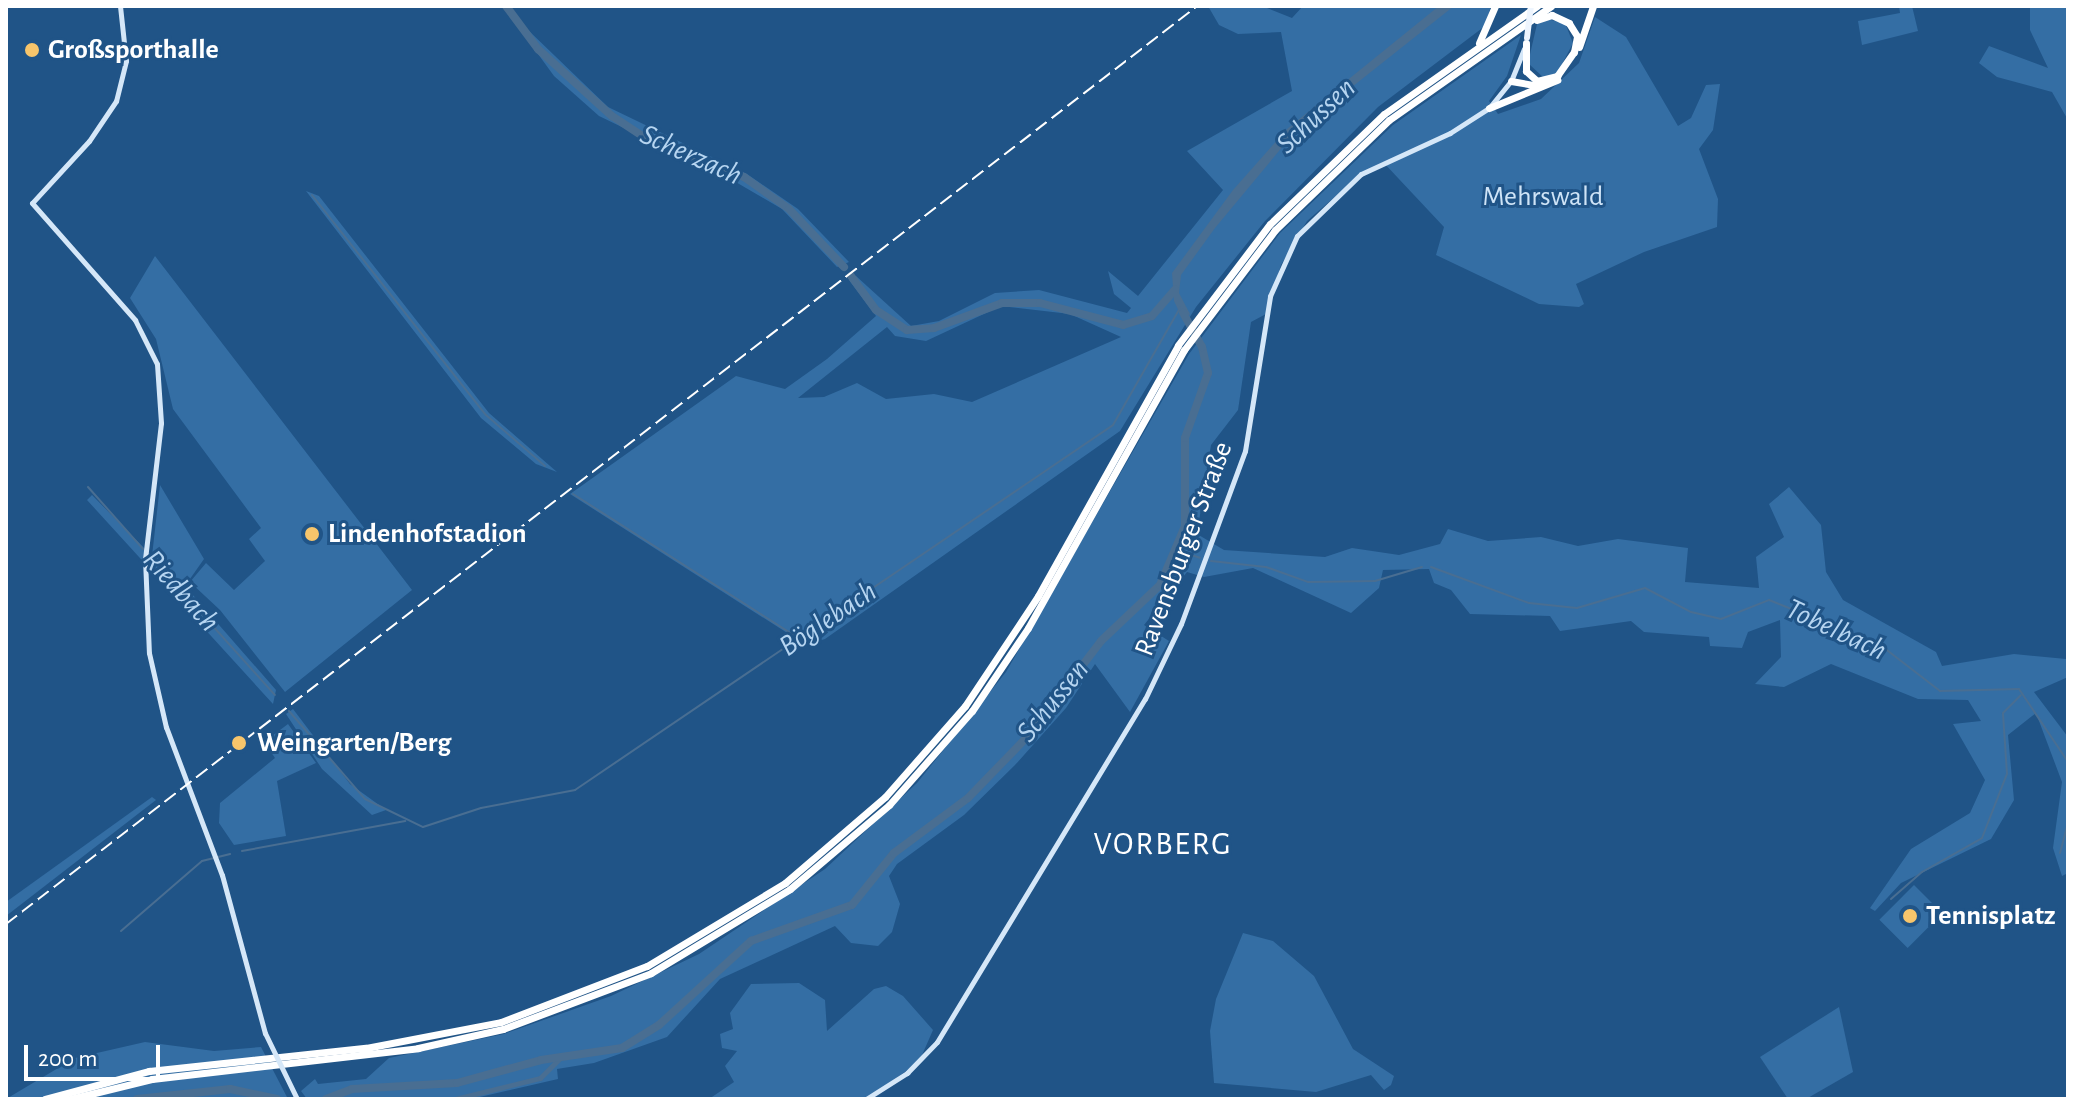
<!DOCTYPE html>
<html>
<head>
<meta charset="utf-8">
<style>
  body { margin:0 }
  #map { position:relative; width:2074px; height:1105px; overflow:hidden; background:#205487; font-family:"Alegreya Sans",sans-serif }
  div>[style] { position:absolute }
  .green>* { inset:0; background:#346ea4; transform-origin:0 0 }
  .water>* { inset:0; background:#496e92 }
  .stream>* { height:2px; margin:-1px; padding:0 1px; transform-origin:1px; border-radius:1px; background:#496e92 }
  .canal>* { height:5px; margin:-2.5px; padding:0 2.5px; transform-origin:2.5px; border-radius:2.5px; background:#496e92 }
  .river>* { height:8px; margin:-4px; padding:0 4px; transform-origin:4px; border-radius:4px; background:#496e92 }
  .secondary>* { height:5px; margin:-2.5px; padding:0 2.5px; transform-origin:2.5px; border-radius:2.5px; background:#d5e7f8 }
  .highway>* { height:7px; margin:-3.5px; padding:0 3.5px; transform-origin:3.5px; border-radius:3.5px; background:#fff }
  .rail>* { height:2px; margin-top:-1px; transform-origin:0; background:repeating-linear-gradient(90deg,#fff 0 14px,transparent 0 20px) }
  .secondary-bridge>* { height:5px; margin:-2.5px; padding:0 2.5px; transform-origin:2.5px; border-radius:2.5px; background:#d5e7f8 }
  .primary-bridge>* { height:6px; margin:-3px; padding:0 3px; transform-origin:3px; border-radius:3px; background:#eef5fe }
  .dots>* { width:22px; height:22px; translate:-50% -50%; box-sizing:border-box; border:4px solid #205487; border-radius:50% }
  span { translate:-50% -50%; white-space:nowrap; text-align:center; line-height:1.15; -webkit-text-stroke:6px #205487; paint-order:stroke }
  .poi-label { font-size:28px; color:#fff; font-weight:700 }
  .left { translate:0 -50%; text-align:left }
  .park-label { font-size:28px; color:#cfe4f7 }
  .street-label { font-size:28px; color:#fff }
  .water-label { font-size:30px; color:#b6d5f1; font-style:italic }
  .quarter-label { font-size:32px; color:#fff; letter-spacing:2px }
  .frame { position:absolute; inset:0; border:8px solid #fff; pointer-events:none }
  .scale { position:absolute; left:24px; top:1045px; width:136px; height:36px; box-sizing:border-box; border:4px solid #fff; border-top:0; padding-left:10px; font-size:24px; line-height:28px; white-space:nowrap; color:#fff; -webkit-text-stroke:6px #205487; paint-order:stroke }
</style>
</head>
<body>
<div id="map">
  <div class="green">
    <div style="clip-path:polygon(503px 6px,608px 107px,747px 174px,798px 209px,849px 262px,837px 267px,782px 209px,734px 181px,599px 116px,554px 76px)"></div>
    <div style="clip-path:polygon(evenodd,1208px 6px,1262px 6px,1292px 18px,1303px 6px,1491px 6px,1485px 26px,1378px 107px,1265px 221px,1196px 307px,1120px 431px,825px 639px,806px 645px,570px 494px,736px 376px,785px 389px,827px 359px,876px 316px,849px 280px,856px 276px,911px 326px,939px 321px,995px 293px,1039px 290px,1127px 313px,1131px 308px,1114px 294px,1108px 271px,1138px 296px,1223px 190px,1187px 151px,1292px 91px,1281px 32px,1238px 34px,1219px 25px,1208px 6px,1001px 306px,1070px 314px,1121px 337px,972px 402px,934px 394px,886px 399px,857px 383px,824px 397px,798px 398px,887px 327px,895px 336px,926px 341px,1001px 306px)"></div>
    <div style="clip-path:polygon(1899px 6px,1912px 6px,1918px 31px,1862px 45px,1858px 21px,1900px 13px)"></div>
    <div style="clip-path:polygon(2030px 6px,2068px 6px,2068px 120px,2052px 92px,1997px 77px,1979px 63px,1989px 46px,2048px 68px,2030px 30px)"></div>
    <div style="clip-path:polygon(1595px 17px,1626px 37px,1678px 126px,1691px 118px,1706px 85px,1720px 84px,1713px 130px,1699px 149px,1718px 199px,1717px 227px,1644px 252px,1576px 284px,1584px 304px,1579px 307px,1539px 304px,1436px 255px,1444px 227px,1383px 162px,1361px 174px,1307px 221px,1281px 265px,1266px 314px,1251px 322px,1238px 410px,1211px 445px,1197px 534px,1224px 550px,1325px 557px,1352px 548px,1399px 555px,1440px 544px,1448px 529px,1488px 541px,1541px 537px,1578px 546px,1618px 539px,1688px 548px,1685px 582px,1759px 588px,1756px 557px,1784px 537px,1769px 504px,1789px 487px,1821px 525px,1826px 572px,1843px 600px,1936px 652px,1942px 666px,2014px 654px,2066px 659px,2068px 677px,2034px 692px,2068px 737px,2068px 873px,2062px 876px,2053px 848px,2062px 782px,2036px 713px,2008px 735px,2014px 800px,1991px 839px,1901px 883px,1875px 911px,1870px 908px,1911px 849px,1970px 813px,1985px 780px,1953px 724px,1981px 721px,1968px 700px,1918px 699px,1831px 664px,1784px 687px,1755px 684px,1781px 657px,1780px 620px,1748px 632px,1742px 648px,1710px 646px,1709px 637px,1644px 632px,1631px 621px,1560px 631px,1550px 616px,1470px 614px,1451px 590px,1434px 583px,1429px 569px,1383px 570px,1379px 588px,1351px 613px,1253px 568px,1204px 577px,1187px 572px,1144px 625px,1169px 641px,1130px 712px,1095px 664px,1066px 708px,1015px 765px,964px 815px,897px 864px,889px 876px,900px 904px,892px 932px,878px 946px,851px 943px,835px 926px,720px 979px,667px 1037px,594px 1063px,557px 1069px,558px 1079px,471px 1099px,307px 1099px,301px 1091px,315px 1079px,318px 1084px,366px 1079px,389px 1058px,504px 1034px,611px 996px,699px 954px,825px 869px,917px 783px,1006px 672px,1189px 354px,1280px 233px,1393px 125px,1521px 35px,1507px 76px,1489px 101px,1498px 114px,1541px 99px,1579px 63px)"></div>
    <div style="clip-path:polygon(1546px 19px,1565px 23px,1573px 43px,1558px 72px,1545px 79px,1528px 63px,1537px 24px)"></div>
    <div style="clip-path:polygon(306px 191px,319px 196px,489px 413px,557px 472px,536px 464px,481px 418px)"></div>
    <div style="clip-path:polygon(155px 256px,412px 590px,285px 692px,220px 610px,190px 582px,206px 563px,234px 590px,265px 561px,249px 539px,261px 528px,173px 409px,156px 339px,130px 298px)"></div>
    <div style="clip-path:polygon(160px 485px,204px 559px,185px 586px,276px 690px,273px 704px,87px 500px,92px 495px,152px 556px)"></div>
    <div style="clip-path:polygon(293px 709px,350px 784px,386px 810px,372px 815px,322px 769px,286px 714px)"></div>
    <div style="clip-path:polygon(288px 724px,316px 763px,277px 781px,286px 836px,234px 845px,219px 823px,220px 803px,275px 758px,264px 742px)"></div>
    <div style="clip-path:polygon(152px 797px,156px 800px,6px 916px,6px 902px)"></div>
    <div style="left:1914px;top:885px;width:40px;height:49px;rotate:45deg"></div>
    <div style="clip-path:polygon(1243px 933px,1273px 941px,1314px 976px,1353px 1049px,1394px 1076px,1391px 1085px,1384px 1090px,1371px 1075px,1316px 1092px,1214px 1083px,1210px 1031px,1216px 999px)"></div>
    <div style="clip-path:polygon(799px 983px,825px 1000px,827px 1031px,874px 989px,886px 986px,903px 996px,933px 1030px,919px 1062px,866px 1099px,709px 1099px,734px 1082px,725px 1066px,737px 1051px,722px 1048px,720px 1034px,733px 1029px,730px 1013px,751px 984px)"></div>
    <div style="clip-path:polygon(1839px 1007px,1853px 1072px,1806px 1099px,1788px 1099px,1760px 1057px)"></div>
    <div style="clip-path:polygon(145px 1042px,214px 1051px,261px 1047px,288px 1099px,6px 1099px,75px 1058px)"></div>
  </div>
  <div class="water">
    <div style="clip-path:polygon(1439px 6px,1454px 6px,1294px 133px,1215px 228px,1181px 275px,1179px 293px,1190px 314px,1184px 322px,1174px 301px,1172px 273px,1233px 190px,1287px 129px)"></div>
  </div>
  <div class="stream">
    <div style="left:312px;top:195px;width:280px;rotate:51.7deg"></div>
    <div style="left:486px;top:415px;width:78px;rotate:40.8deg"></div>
    <div style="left:88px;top:487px;width:83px;rotate:48.4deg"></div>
    <div style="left:573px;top:494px;width:269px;rotate:32.6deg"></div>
    <div style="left:1176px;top:550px;width:25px;rotate:18deg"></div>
    <div style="left:147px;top:553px;width:191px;rotate:48deg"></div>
    <div style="left:1211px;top:561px;width:55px;rotate:6.2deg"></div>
    <div style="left:1266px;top:567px;width:45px;rotate:19.7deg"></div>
    <div style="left:1308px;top:582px;width:67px;rotate:-0.9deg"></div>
    <div style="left:1375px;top:581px;width:49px;rotate:-16.6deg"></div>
    <div style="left:1431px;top:567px;width:104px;rotate:20.2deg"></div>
    <div style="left:1529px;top:603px;width:48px;rotate:5.9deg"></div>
    <div style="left:1577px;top:608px;width:71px;rotate:-16.4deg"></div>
    <div style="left:1645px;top:588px;width:52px;rotate:27.6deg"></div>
    <div style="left:1691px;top:612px;width:31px;rotate:13deg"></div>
    <div style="left:1721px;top:619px;width:52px;rotate:-21.6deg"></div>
    <div style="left:1769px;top:600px;width:118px;rotate:21.8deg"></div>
    <div style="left:1879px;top:644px;width:77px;rotate:37.6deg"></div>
    <div style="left:1940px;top:691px;width:79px;rotate:-1.5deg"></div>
    <div style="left:2019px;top:689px;width:88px;rotate:56.1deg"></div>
    <div style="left:289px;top:711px;width:116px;rotate:49.2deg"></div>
    <div style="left:365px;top:799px;width:64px;rotate:25.8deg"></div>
    <div style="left:423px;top:827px;width:61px;rotate:-18.1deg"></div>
    <div style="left:481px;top:808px;width:96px;rotate:-10.8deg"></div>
    <div style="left:575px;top:790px;width:650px;rotate:-34.15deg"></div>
    <div style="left:1113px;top:425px;width:135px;rotate:-60.2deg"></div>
    <div style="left:242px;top:851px;width:166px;rotate:-10.4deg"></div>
    <div style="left:2060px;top:853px;width:31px;rotate:-75deg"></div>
    <div style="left:1891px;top:899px;width:41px;rotate:-41.1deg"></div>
    <div style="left:1922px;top:872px;width:69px;rotate:-29.5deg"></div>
    <div style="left:1982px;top:838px;width:69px;rotate:-68.7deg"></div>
    <div style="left:2007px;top:774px;width:61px;rotate:-93.8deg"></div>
    <div style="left:2003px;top:713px;width:25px;rotate:-45deg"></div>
    <div style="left:121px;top:931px;width:107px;rotate:-40.8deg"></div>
    <div style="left:202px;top:861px;width:29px;rotate:-14deg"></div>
  </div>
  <div class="canal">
    <div style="left:455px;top:1099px;width:88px;rotate:-13.9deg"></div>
    <div style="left:540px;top:1078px;width:27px;rotate:-45deg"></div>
  </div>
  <div class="river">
    <div style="left:506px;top:6px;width:54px;rotate:53.3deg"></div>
    <div style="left:538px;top:49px;width:100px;rotate:42.2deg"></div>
    <div style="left:612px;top:116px;width:42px;rotate:33.3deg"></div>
    <div style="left:647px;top:139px;width:104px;rotate:21.4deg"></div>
    <div style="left:744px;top:177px;width:55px;rotate:35.4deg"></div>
    <div style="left:789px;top:209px;width:80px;rotate:46.5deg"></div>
    <div style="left:851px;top:276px;width:42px;rotate:53.7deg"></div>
    <div style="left:876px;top:310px;width:37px;rotate:33deg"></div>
    <div style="left:907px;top:330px;width:27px;rotate:-4deg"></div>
    <div style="left:934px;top:328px;width:72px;rotate:-20.2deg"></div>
    <div style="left:1002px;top:303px;width:38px"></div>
    <div style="left:1040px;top:303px;width:86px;rotate:14.8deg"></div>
    <div style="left:1123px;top:325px;width:30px;rotate:-17deg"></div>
    <div style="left:1152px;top:316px;width:35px;rotate:-49deg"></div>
    <div style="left:137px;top:1099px;width:94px;rotate:-6.1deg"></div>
    <div style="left:230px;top:1089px;width:48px;rotate:12deg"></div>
    <div style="left:326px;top:1099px;width:28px;rotate:-21deg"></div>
    <div style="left:352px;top:1089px;width:105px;rotate:-3.3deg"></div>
    <div style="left:457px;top:1083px;width:87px;rotate:-15.3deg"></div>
    <div style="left:541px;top:1060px;width:82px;rotate:-8.4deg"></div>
    <div style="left:622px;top:1048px;width:44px;rotate:-31.9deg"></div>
    <div style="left:659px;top:1025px;width:125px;rotate:-42.4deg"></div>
    <div style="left:751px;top:941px;width:107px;rotate:-19.6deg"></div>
    <div style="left:852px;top:905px;width:67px;rotate:-51.1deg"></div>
    <div style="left:894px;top:853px;width:92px;rotate:-36.6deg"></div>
    <div style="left:968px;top:798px;width:88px;rotate:-45.9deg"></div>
    <div style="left:1029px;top:735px;width:118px;rotate:-52.5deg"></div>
    <div style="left:1101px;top:641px;width:81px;rotate:-43.5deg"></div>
    <div style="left:1160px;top:585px;width:64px;rotate:-67deg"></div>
    <div style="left:1185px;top:526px;width:88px;rotate:-90deg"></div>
    <div style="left:1185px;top:438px;width:69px;rotate:-70.5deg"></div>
    <div style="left:1208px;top:373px;width:27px;rotate:-103deg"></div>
    <div style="left:1202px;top:347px;width:39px;rotate:-119deg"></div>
  </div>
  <div class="secondary">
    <div style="left:120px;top:6px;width:55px;rotate:83.8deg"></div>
    <div style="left:126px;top:61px;width:41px;rotate:104deg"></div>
    <div style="left:116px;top:101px;width:48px;rotate:124deg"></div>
    <div style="left:89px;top:141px;width:84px;rotate:132.6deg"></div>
    <div style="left:32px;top:203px;width:156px;rotate:48.6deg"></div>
    <div style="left:135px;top:320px;width:49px;rotate:63.4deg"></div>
    <div style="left:157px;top:364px;width:59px;rotate:86.1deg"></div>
    <div style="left:161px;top:423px;width:137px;rotate:96.7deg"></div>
    <div style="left:145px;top:559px;width:94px;rotate:87.6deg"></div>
    <div style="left:149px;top:653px;width:76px;rotate:77.1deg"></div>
    <div style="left:166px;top:727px;width:158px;rotate:69.3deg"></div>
    <div style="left:222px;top:875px;width:164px;rotate:74.8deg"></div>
    <div style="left:866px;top:1099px;width:49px;rotate:-32.4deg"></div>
    <div style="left:907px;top:1073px;width:43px;rotate:-45.9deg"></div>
    <div style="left:937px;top:1042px;width:401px;rotate:-58.8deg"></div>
    <div style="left:1145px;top:699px;width:83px;rotate:-64.4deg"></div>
    <div style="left:1181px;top:624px;width:184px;rotate:-69.7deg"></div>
    <div style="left:1245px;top:451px;width:157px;rotate:-80.8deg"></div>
    <div style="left:1270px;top:296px;width:66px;rotate:-65.8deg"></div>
    <div style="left:1297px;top:236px;width:89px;rotate:-44.1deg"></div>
    <div style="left:1361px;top:174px;width:98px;rotate:-24.7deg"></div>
    <div style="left:1450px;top:133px;width:46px;rotate:-32.7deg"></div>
    <div style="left:1489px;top:108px;width:35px;rotate:-51deg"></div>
    <div style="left:1511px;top:81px;width:35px;rotate:-68deg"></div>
  </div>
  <div class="highway">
    <div style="left:1479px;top:43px;width:40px;rotate:-66.6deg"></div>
    <div style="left:1526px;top:43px;width:28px;rotate:90deg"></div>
    <div style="left:1526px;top:71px;width:15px;rotate:42deg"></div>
    <div style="left:1537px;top:81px;width:21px;rotate:-14deg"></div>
    <div style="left:1557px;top:76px;width:29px;rotate:-55deg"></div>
    <div style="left:1574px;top:52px;width:16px;rotate:-79deg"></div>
    <div style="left:1577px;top:36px;width:15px;rotate:-122deg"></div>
    <div style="left:1569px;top:23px;width:19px;rotate:-155deg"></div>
    <div style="left:1552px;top:15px;width:16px;rotate:162deg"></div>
    <div style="left:1579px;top:47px;width:43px;rotate:-71.1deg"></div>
    <div style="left:1511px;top:81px;width:28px;rotate:10deg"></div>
    <div style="left:1489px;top:108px;width:74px;rotate:-22.4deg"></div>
    <div style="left:45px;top:1099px;width:108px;rotate:-15.1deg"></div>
    <div style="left:149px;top:1071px;width:218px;rotate:-6.1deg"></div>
    <div style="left:366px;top:1048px;width:137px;rotate:-10.9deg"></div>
    <div style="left:501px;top:1022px;width:156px;rotate:-21deg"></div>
    <div style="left:647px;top:966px;width:161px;rotate:-31deg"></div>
    <div style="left:785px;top:883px;width:132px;rotate:-40.7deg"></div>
    <div style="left:885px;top:797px;width:121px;rotate:-48.7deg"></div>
    <div style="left:965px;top:706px;width:132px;rotate:-56.4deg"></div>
    <div style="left:1038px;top:596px;width:287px;rotate:-60.8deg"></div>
    <div style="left:1178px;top:345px;width:152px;rotate:-52.8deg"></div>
    <div style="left:1270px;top:224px;width:158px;rotate:-44deg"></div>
    <div style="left:1384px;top:114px;width:187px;rotate:-35.2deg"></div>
    <div style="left:70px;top:1099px;width:84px;rotate:-13.7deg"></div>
    <div style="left:152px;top:1079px;width:268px;rotate:-6.6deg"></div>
    <div style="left:418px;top:1048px;width:87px;rotate:-12.6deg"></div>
    <div style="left:503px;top:1029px;width:158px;rotate:-20.7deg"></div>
    <div style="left:651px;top:973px;width:162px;rotate:-31.1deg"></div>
    <div style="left:790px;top:889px;width:130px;rotate:-40.3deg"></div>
    <div style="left:889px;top:805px;width:125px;rotate:-48.6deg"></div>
    <div style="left:972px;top:711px;width:100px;rotate:-56deg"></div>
    <div style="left:1028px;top:628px;width:319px;rotate:-60.7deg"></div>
    <div style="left:1184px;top:350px;width:151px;rotate:-52.8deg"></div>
    <div style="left:1275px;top:230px;width:158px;rotate:-44deg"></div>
    <div style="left:1389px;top:120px;width:198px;rotate:-35.1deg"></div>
  </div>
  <div class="rail">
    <div style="left:6px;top:924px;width:1504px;rotate:-37.62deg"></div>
  </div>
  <div class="secondary-bridge">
    <div style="left:265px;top:1033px;width:73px;rotate:64.1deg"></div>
  </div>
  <div class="primary-bridge">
    <div style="left:1527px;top:38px;width:32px;rotate:-83deg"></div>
  </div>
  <div class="dots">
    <div style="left:32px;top:50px;background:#f7c56b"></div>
    <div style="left:312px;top:534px;background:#f7c56b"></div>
    <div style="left:239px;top:743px;background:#f7c56b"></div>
    <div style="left:1910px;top:916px;background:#f7c56b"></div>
  </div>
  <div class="poi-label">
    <span class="left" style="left:48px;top:50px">Großsporthalle</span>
    <span class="left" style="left:328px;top:534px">Lindenhofstadion</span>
    <span class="left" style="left:257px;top:743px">Weingarten/Berg</span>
    <span class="left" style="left:1926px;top:916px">Tennisplatz</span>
  </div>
  <div class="park-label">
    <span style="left:1543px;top:197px">Mehrswald</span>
  </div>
  <div class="street-label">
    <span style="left:1184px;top:549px;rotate:-69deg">Ravensburger Straße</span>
  </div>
  <div class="water-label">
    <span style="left:1316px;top:116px;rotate:-43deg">Schussen</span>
    <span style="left:691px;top:155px;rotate:24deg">Scherzach</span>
    <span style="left:181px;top:591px;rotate:48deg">Riedbach</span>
    <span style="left:828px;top:619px;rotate:-34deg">Böglebach</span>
    <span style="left:1836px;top:630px;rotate:25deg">Tobelbach</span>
    <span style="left:1053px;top:701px;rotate:-51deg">Schussen</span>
  </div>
  <div class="quarter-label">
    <span style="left:1163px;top:844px">VORBERG</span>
  </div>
  <div class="frame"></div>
  <div class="scale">200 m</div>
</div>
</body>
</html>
